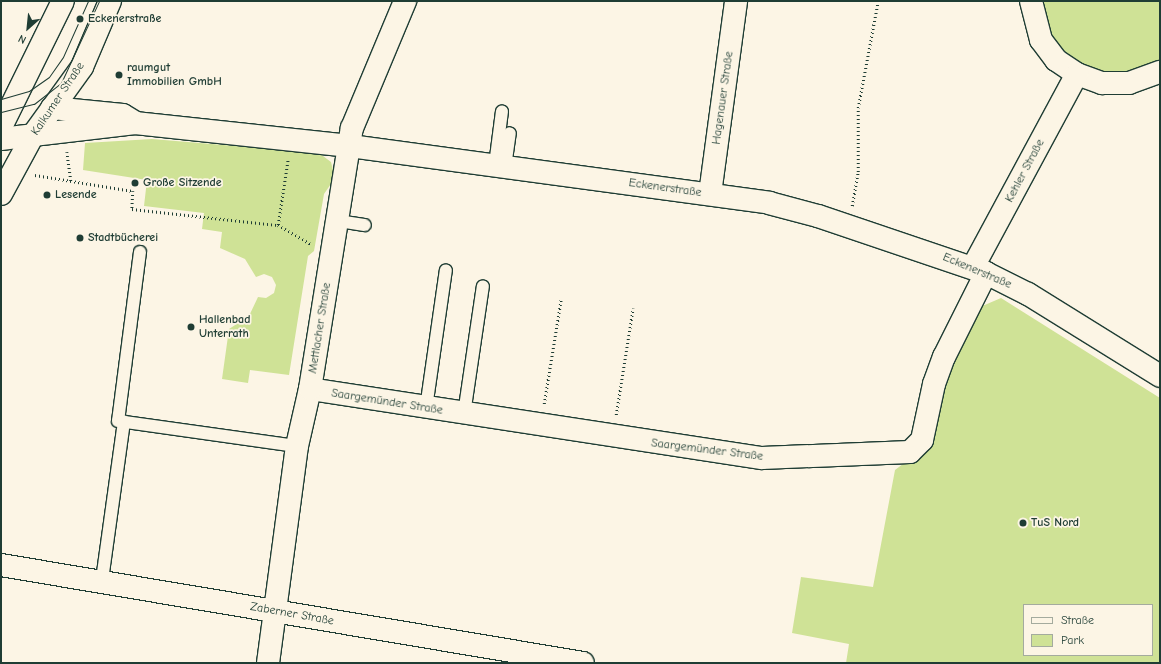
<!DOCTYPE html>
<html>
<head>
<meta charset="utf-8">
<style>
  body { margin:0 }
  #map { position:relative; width:1161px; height:664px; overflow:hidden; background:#fcf5e5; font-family:"Comic Neue",sans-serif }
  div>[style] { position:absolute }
  .green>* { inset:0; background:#cfe296 }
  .path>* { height:2.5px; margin-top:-1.25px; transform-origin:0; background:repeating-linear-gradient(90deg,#1f3d34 0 1px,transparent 0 4px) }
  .roads { filter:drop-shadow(1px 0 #1f3d34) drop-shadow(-1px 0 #1f3d34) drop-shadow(0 1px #1f3d34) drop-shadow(0 -1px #1f3d34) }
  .service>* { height:12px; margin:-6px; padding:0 6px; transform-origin:6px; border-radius:6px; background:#fcf5e5 }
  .minor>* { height:22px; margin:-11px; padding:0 11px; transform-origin:11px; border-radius:11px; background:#fcf5e5 }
  .tertiary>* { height:22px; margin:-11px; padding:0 11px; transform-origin:11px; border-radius:11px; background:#fcf5e5 }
  .secondary>* { height:22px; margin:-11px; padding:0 11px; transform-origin:11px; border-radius:11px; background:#fcf5e5 }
  .tram>* { height:1px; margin:-0.5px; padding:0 0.5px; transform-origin:0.5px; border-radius:0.5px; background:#1f3d34 }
  .dots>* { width:11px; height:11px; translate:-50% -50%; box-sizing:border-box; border:2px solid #fcf5e5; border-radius:50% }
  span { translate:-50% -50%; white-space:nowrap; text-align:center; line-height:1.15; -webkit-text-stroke:3.5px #fcf5e5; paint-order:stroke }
  .poi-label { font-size:12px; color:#1f3d34; font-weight:700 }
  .left { translate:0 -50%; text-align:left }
  .street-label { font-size:12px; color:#1f3d34 }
  .frame { position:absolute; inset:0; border:2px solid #1f3d34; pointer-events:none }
  .legend { position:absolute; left:1023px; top:604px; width:130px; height:52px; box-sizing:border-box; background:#fcf5e5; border:1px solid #a4ab9e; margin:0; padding:5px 7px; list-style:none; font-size:12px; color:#1f3d34 }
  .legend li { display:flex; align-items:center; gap:8px; height:20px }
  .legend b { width:20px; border:1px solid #a4ab9e }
  .north { position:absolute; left:8px; top:8px; width:40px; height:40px; -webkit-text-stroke:3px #fcf5e5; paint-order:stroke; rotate:207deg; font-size:11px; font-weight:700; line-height:16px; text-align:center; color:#1f3d34 }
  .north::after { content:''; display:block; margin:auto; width:14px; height:18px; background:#1f3d34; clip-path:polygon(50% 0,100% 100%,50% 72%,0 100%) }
</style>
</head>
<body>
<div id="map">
  <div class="green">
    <div style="clip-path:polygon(1041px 1px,1160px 1px,1160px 63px,1150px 69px,1101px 75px,1060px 51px,1047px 31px)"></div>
    <div style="clip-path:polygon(152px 139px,319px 153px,331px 162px,335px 178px,324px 194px,314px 251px,308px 256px,289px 375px,250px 370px,248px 383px,222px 379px,229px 329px,249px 316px,258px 297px,266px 298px,274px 293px,276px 285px,272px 277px,264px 274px,256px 277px,245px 259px,220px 248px,222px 232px,202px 229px,204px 213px,144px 206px,147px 180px,83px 170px,85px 143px)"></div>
    <div style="clip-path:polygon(evenodd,1001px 298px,1160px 398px,1160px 663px,846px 663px,849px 644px,792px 633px,801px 577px,873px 587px,895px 470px,928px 445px,938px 423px,943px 388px,952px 360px,980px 307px,1001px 298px,1024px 605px,1152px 605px,1152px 655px,1024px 655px,1024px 605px)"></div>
  </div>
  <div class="path">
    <div style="left:67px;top:152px;width:29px;rotate:82deg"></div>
    <div style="left:35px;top:175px;width:99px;rotate:9.3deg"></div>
    <div style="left:133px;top:191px;width:18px;rotate:93deg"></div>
    <div style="left:132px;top:209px;width:147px;rotate:6.3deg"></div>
    <div style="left:278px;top:225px;width:38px;rotate:30deg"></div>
    <div style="left:852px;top:206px;width:35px;rotate:-80deg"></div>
    <div style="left:858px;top:172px;width:64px;rotate:-90deg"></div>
    <div style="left:858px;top:108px;width:109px;rotate:-79.4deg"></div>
    <div style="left:278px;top:225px;width:67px;rotate:-81.4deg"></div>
    <div style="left:544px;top:404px;width:106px;rotate:-80.8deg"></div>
    <div style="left:616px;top:415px;width:108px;rotate:-81deg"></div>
  </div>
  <div class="roads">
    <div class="service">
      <div style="left:495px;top:165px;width:54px;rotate:-82.6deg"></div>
      <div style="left:505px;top:167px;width:34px;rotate:-82deg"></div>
      <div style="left:339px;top:221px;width:26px;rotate:9deg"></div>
      <div style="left:140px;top:252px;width:170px;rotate:97.4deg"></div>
      <div style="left:118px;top:421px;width:181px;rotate:8deg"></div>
      <div style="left:426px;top:408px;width:139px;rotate:-81.8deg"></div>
      <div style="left:464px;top:414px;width:129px;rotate:-81.6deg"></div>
      <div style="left:102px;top:580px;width:160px;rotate:-82.1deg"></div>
    </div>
    <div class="minor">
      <div style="left:1031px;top:1px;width:40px;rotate:75.6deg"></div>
      <div style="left:1041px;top:40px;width:25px;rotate:53deg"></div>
      <div style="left:1056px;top:60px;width:25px;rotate:34deg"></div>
      <div style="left:1077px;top:74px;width:27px;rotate:20deg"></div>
      <div style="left:1102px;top:83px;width:27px"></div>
      <div style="left:1129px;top:83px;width:33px;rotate:-20deg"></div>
      <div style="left:1px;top:194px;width:67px;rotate:-61.5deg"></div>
      <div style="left:710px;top:194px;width:195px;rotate:-82.3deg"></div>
      <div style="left:973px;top:267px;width:219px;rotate:-61.7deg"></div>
      <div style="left:310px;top:389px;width:457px;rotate:8.7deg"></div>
      <div style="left:762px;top:458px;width:148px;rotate:-2.3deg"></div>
      <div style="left:910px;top:452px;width:17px;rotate:-45deg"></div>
      <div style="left:922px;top:440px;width:57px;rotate:-77.9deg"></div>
      <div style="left:934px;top:384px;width:29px;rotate:-70deg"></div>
      <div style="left:944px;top:357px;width:94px;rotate:-63.4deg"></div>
      <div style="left:1px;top:565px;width:590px;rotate:9.56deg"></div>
      <div style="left:268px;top:663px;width:219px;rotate:-82.4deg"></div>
      <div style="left:297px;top:446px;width:58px;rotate:-77.2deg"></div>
      <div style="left:310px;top:389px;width:264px;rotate:-80.9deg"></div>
      <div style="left:352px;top:128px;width:138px;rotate:-67.3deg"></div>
    </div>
    <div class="tertiary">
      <div style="left:52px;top:108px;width:71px;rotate:5.6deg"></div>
      <div style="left:123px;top:115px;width:13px;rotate:32deg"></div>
      <div style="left:33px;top:135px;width:103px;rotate:-6.7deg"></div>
      <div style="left:135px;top:123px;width:216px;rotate:6.1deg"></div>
      <div style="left:350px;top:146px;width:423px;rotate:7.7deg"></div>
      <div style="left:769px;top:203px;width:51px;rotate:14.9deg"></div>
      <div style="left:818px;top:216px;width:177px;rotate:18.7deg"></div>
      <div style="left:986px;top:273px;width:47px;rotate:26.6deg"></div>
      <div style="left:1028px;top:294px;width:155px;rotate:31.8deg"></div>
    </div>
    <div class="secondary">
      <div style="left:1px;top:127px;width:140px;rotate:-63.8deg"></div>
      <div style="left:33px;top:135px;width:84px;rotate:-54.2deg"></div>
      <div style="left:82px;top:67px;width:72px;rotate:-67deg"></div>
      <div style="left:1px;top:139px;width:32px;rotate:-7deg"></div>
    </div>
  </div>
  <div class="tram">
    <div style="left:1px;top:99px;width:29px;rotate:-16deg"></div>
    <div style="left:29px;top:91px;width:24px;rotate:-35deg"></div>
    <div style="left:49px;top:77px;width:24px;rotate:-55deg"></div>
    <div style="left:63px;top:57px;width:61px;rotate:-65.9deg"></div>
    <div style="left:1px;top:112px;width:34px;rotate:-14deg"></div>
    <div style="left:34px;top:104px;width:34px;rotate:-38deg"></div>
    <div style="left:61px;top:83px;width:90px;rotate:-65.1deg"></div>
  </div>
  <div class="dots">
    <div style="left:80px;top:19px;background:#1f3d34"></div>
    <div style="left:119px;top:75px;background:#1f3d34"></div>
    <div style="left:135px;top:183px;background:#1f3d34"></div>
    <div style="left:47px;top:195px;background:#1f3d34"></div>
    <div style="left:80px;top:238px;background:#1f3d34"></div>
    <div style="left:191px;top:327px;background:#1f3d34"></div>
    <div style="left:1023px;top:523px;background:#1f3d34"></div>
  </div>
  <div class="poi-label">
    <span class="left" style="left:88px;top:19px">Eckenerstraße</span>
    <span class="left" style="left:127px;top:75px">raumgut<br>Immobilien GmbH</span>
    <span class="left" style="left:143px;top:183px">Große Sitzende</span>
    <span class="left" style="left:55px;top:195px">Lesende</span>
    <span class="left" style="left:88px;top:238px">Stadtbücherei</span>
    <span class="left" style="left:199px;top:327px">Hallenbad<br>Unterrath</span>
    <span class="left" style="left:1031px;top:523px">TuS Nord</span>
  </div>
  <div class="street-label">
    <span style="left:723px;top:98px;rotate:-82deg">Hagenauer Straße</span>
    <span style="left:58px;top:99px;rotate:-56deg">Kalkumer Straße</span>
    <span style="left:1025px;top:171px;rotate:-62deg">Kehler Straße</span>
    <span style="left:665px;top:188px;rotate:8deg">Eckenerstraße</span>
    <span style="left:977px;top:271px;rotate:23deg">Eckenerstraße</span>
    <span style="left:320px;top:328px;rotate:-81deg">Mettlacher Straße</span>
    <span style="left:387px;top:402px;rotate:9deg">Saargemünder Straße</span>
    <span style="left:707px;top:450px;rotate:7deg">Saargemünder Straße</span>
    <span style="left:292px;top:614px;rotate:10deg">Zaberner Straße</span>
  </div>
  <div class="frame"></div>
  <ul class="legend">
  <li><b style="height:5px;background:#fcf5e5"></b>Straße</li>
  <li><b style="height:11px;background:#cfe296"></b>Park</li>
  </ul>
  <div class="north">N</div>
</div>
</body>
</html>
